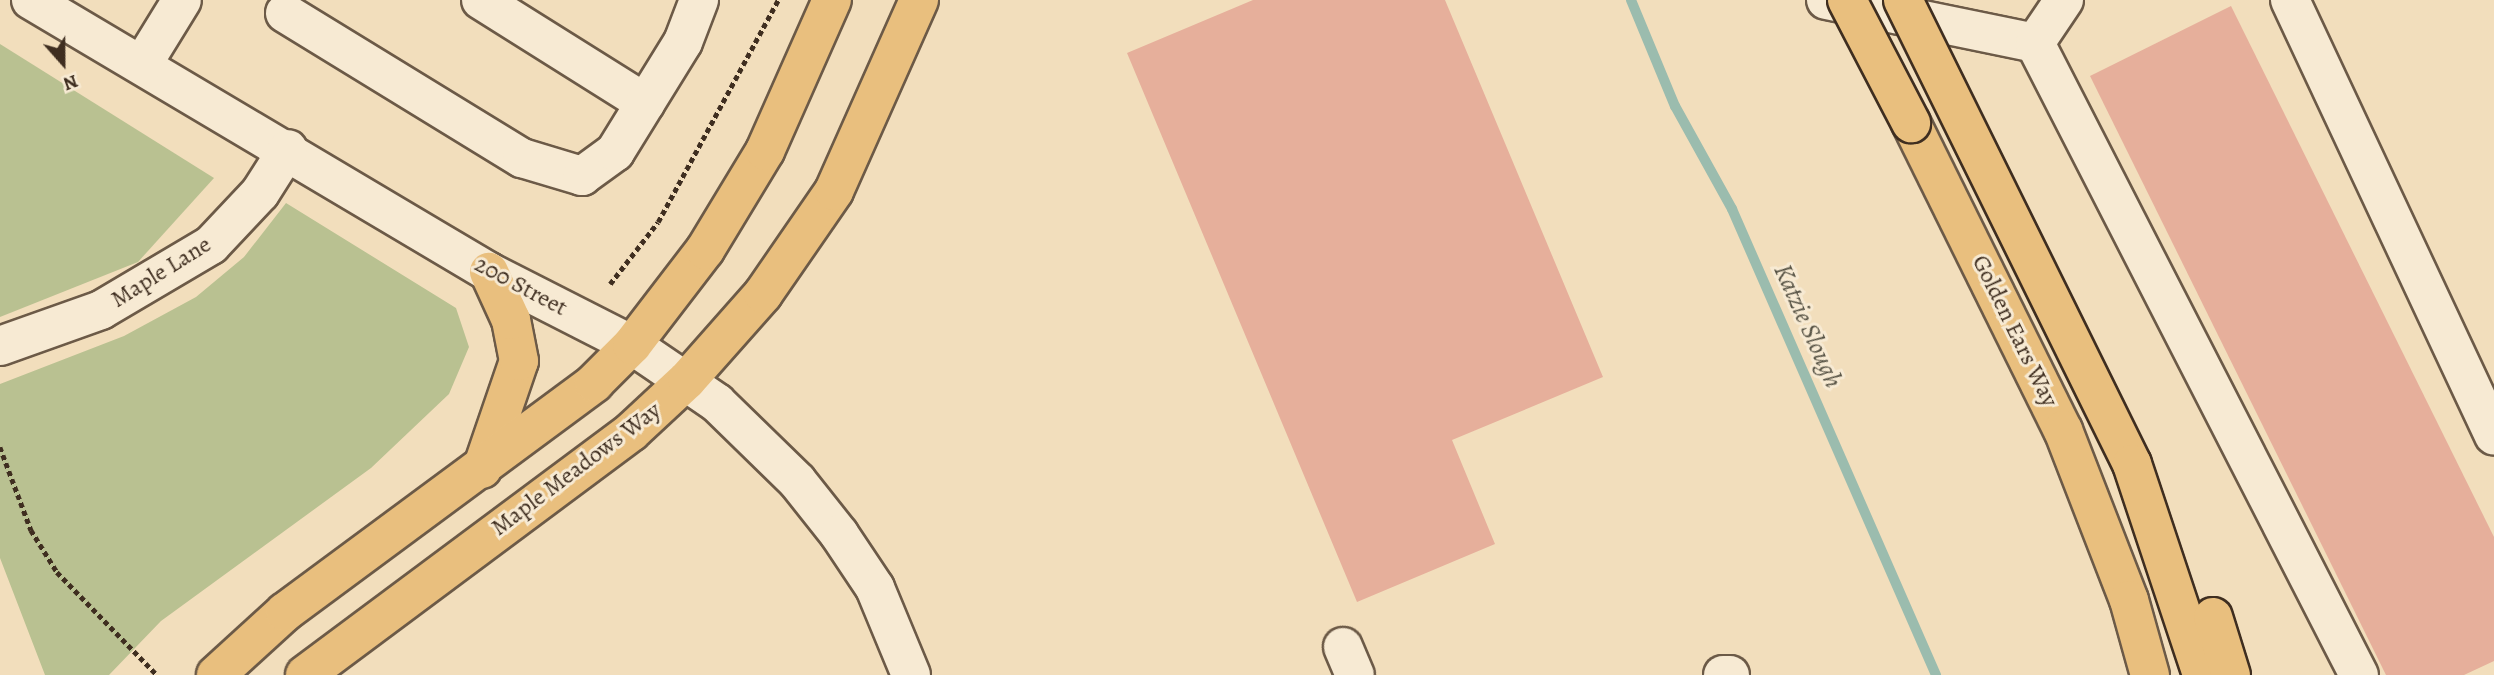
<!DOCTYPE html>
<html>
<head>
<meta charset="utf-8">
<style>
  body { margin:0 }
  #map { position:relative; width:2494px; height:675px; overflow:hidden; background:#f2debc; font-family:Alegreya,serif }
  div>[style] { position:absolute }
  .green>* { inset:0; background:#b9c191 }
  .stream>* { height:10px; margin:-5px; padding:0 5px; transform-origin:5px; border-radius:5px; background:#9bbcae }
  .building>* { inset:0; background:#e6af9b }
  .path>* { height:4.5px; margin-top:-2.25px; transform-origin:0; background:repeating-linear-gradient(90deg,#3f2e20 0 5px,transparent 0 8.5px) }
  .roads { filter:drop-shadow(2px 0 #6c5a47) drop-shadow(-2px 0 #6c5a47) drop-shadow(0 2px #6c5a47) drop-shadow(0 -2px #6c5a47) }
  .minor>* { height:38px; margin:-19px; padding:0 19px; transform-origin:19px; border-radius:19px; background:#f7ead3 }
  .major>* { height:38px; margin:-19px; padding:0 19px; transform-origin:19px; border-radius:19px; background:#e9bf7e }
  .highway>* { height:38px; margin:-19px; padding:0 19px; transform-origin:19px; border-radius:19px; background:#e9bf7e }
  .bridges { filter:drop-shadow(2px 0 #3f2e20) drop-shadow(-2px 0 #3f2e20) drop-shadow(0 2px #3f2e20) drop-shadow(0 -2px #3f2e20) }
  .highway-bridge>* { height:38px; margin:-19px; padding:0 19px; transform-origin:19px; border-radius:19px; background:#e9bf7e }
  span { translate:-50% -50%; white-space:nowrap; text-align:center; line-height:1.15; -webkit-text-stroke:6px #f7ead3; paint-order:stroke }
  .street-label { font-size:24px; color:#3f2e20 }
  .water-label { font-size:26px; color:#565244; font-style:italic }
  .north { position:absolute; left:28px; top:28px; width:70px; height:70px; -webkit-text-stroke:5px #f7ead3; paint-order:stroke; rotate:159deg; font-size:19px; font-weight:700; line-height:28px; text-align:center; color:#3f2e20 }
  .north::after { content:''; display:block; margin:auto; width:24px; height:32px; background:#3f2e20; clip-path:polygon(50% 0,100% 100%,50% 72%,0 100%) }
</style>
</head>
<body>
<div id="map">
  <div class="green">
    <div style="clip-path:polygon(0 44px,214px 178px,138px 262px,0 317px)"></div>
    <div style="clip-path:polygon(286px 203px,456px 308px,469px 347px,449px 394px,371px 468px,161px 621px,109px 675px,45px 675px,0 558px,0 384px,124px 336px,196px 297px,244px 257px)"></div>
  </div>
  <div class="stream">
    <div style="left:1631px;top:0;width:115px;rotate:67.5deg"></div>
    <div style="left:1675px;top:106px;width:118px;rotate:61deg"></div>
    <div style="left:1732px;top:209px;width:509px;rotate:66.36deg"></div>
  </div>
  <div class="building">
    <div style="clip-path:polygon(1253px 0,1445px 0,1603px 377px,1452px 440px,1495px 544px,1357px 602px,1127px 53px)"></div>
    <div style="clip-path:polygon(2231px 6px,2494px 537px,2494px 661px,2464px 675px,2386px 675px,2090px 76px)"></div>
  </div>
  <div class="path">
    <div style="left:610px;top:284px;width:78px;rotate:-52.3deg"></div>
    <div style="left:658px;top:222px;width:252px;rotate:-61.6deg"></div>
    <div style="left:0;top:447px;width:89px;rotate:69.5deg"></div>
    <div style="left:31px;top:530px;width:49px;rotate:58.2deg"></div>
    <div style="left:57px;top:572px;width:144px;rotate:45.8deg"></div>
  </div>
  <div class="roads">
    <div class="minor">
      <div style="left:31px;top:0;width:533px;rotate:30.71deg"></div>
      <div style="left:489px;top:272px;width:161px;rotate:27deg"></div>
      <div style="left:632px;top:345px;width:103px;rotate:34.3deg"></div>
      <div style="left:717px;top:403px;width:112px;rotate:44.3deg"></div>
      <div style="left:797px;top:481px;width:68px;rotate:51.6deg"></div>
      <div style="left:839px;top:534px;width:65px;rotate:56.3deg"></div>
      <div style="left:875px;top:588px;width:94px;rotate:67.5deg"></div>
      <div style="left:481px;top:0;width:194px;rotate:32.1deg"></div>
      <div style="left:1826px;top:0;width:213px;rotate:11.6deg"></div>
      <div style="left:2064px;top:0;width:52px;rotate:124deg"></div>
      <div style="left:2035px;top:43px;width:710px;rotate:62.86deg"></div>
      <div style="left:2290px;top:0;width:481px;rotate:64.9deg"></div>
      <div style="left:285px;top:13px;width:278px;rotate:31.5deg"></div>
      <div style="left:522px;top:158px;width:63px;rotate:16.7deg"></div>
      <div style="left:582px;top:176px;width:41px;rotate:-36deg"></div>
      <div style="left:615px;top:152px;width:129px;rotate:-58.3deg"></div>
      <div style="left:683px;top:42px;width:45px;rotate:-69.1deg"></div>
      <div style="left:142px;top:65px;width:76px;rotate:-58.4deg"></div>
      <div style="left:0;top:346px;width:107px;rotate:-19.6deg"></div>
      <div style="left:101px;top:310px;width:128px;rotate:-30.6deg"></div>
      <div style="left:211px;top:245px;width:71px;rotate:-46.7deg"></div>
      <div style="left:260px;top:193px;width:52px;rotate:-57.5deg"></div>
      <div style="left:1343px;top:647px;width:30px;rotate:67deg"></div>
      <div style="left:1723px;top:675px;width:7px"></div>
    </div>
    <div class="major">
      <div style="left:482px;top:469px;width:114px;rotate:-71.1deg"></div>
      <div style="left:519px;top:361px;width:42px;rotate:-101deg"></div>
      <div style="left:511px;top:320px;width:53px;rotate:-114.6deg"></div>
      <div style="left:216px;top:675px;width:93px;rotate:-42.4deg"></div>
      <div style="left:285px;top:612px;width:385px;rotate:-36.5deg"></div>
      <div style="left:594px;top:383px;width:54px;rotate:-45deg"></div>
      <div style="left:305px;top:675px;width:407px;rotate:-36.7deg"></div>
      <div style="left:631px;top:432px;width:76px;rotate:-42.9deg"></div>
      <div style="left:687px;top:380px;width:115px;rotate:-48.5deg"></div>
      <div style="left:763px;top:294px;width:125px;rotate:-55.4deg"></div>
      <div style="left:834px;top:191px;width:209px;rotate:-66deg"></div>
    </div>
    <div class="highway">
      <div style="left:1911px;top:123px;width:343px;rotate:63.7deg"></div>
      <div style="left:2063px;top:430px;width:182px;rotate:68.8deg"></div>
      <div style="left:2129px;top:600px;width:78px;rotate:74.4deg"></div>
      <div style="left:632px;top:345px;width:120px;rotate:-52.5deg"></div>
      <div style="left:705px;top:250px;width:116px;rotate:-58.8deg"></div>
      <div style="left:765px;top:151px;width:165px;rotate:-66.1deg"></div>
    </div>
  </div>
  <div class="bridges">
    <div class="highway-bridge">
      <div style="left:1847px;top:0;width:139px;rotate:62.5deg"></div>
      <div style="left:1903px;top:0;width:517px;rotate:63.73deg"></div>
      <div style="left:2132px;top:464px;width:222px;rotate:71.6deg"></div>
      <div style="left:2213px;top:617px;width:61px;rotate:72.8deg"></div>
    </div>
  </div>
  <div class="street-label">
    <span style="left:161px;top:272px;rotate:-32deg">Maple Lane</span>
    <span style="left:521px;top:286px;rotate:28deg">200 Street</span>
    <span style="left:2015px;top:331px;rotate:64deg">Golden Ears Way</span>
    <span style="left:576px;top:469px;rotate:-37deg">Maple Meadows Way</span>
  </div>
  <div class="water-label">
    <span style="left:1808px;top:326px;rotate:66deg">Katzie Slough</span>
  </div>
  <div class="north">N</div>
</div>
</body>
</html>
